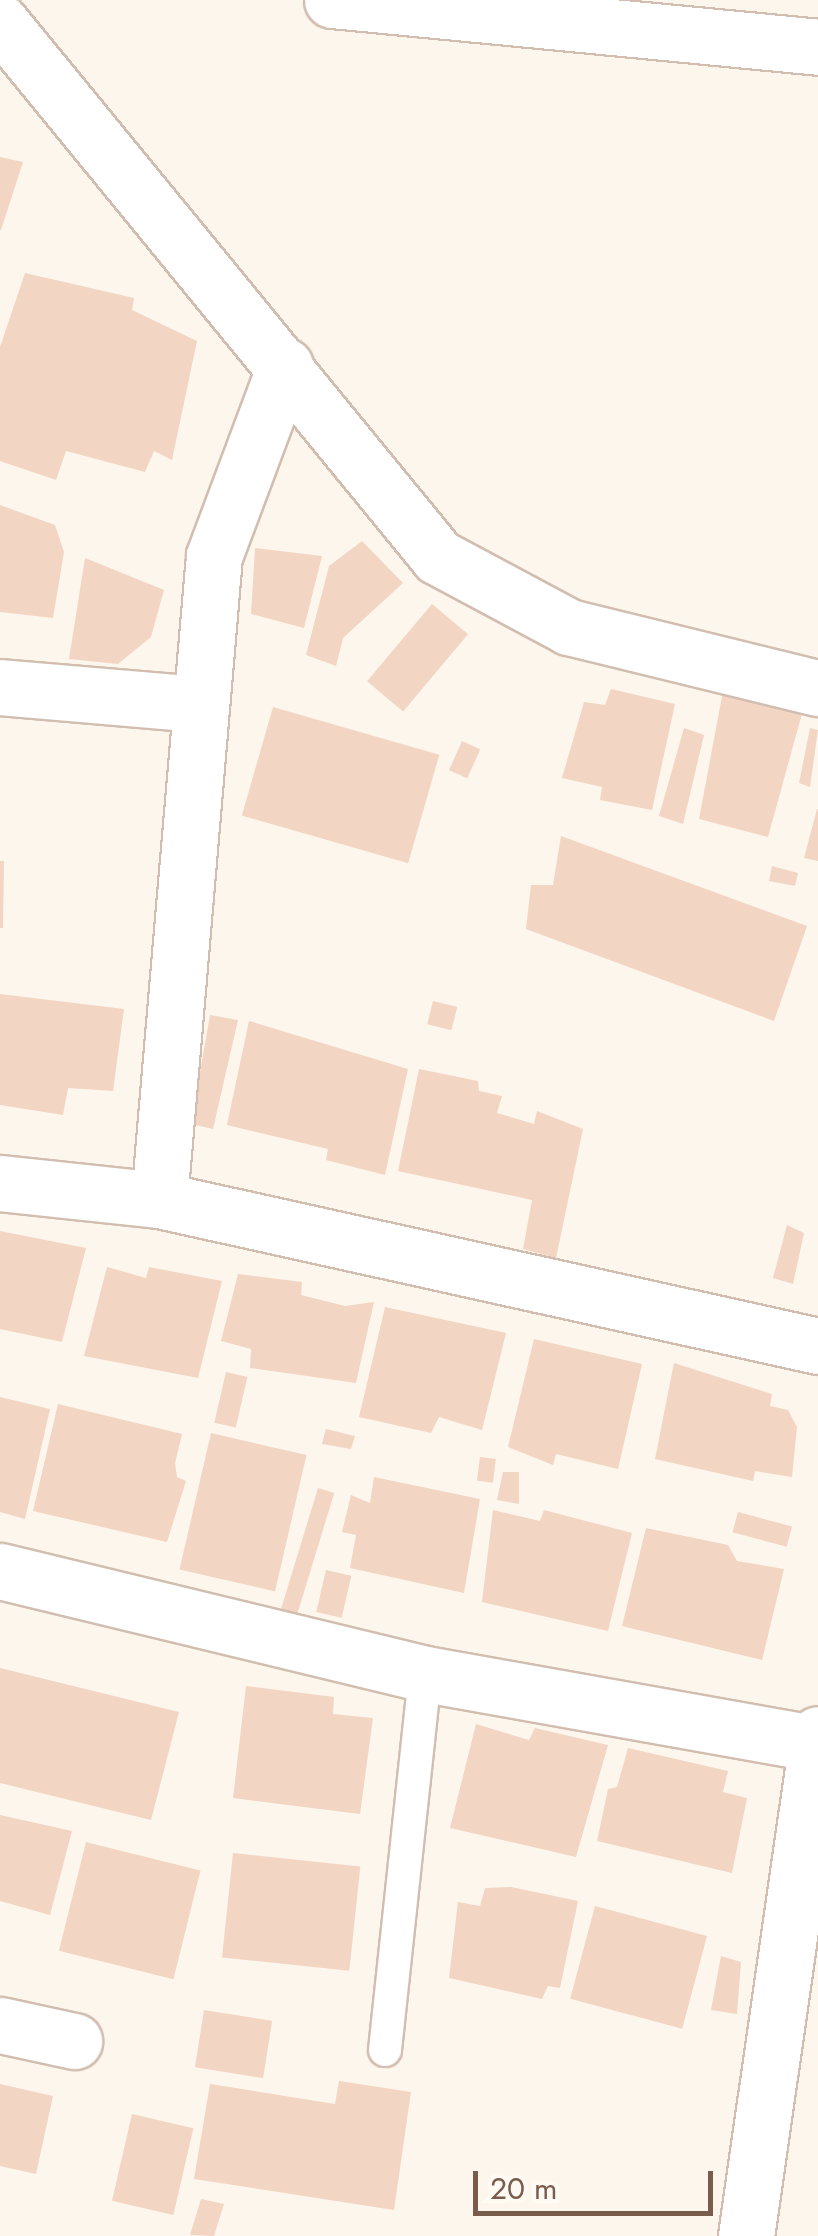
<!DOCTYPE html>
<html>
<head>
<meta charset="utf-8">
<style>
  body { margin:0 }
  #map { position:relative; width:818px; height:2236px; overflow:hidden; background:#fdf6ec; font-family:Jost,sans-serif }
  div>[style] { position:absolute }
  .building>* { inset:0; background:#f3d5c3; transform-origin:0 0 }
  .roads { filter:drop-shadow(2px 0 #d1beb0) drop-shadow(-2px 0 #d1beb0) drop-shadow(0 2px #d1beb0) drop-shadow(0 -2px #d1beb0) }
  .service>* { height:32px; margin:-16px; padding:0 16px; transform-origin:16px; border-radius:16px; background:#fff }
  .minor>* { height:55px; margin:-27.5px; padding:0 27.5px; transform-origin:27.5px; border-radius:27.5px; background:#fff }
  .tertiary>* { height:55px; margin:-27.5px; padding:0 27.5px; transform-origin:27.5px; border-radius:27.5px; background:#fff }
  span { translate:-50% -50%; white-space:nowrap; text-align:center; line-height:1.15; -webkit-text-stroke:8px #fffaf3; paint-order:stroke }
  .scale { position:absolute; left:473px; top:2171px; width:240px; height:45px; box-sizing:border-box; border:5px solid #7a5c4d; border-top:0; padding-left:12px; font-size:30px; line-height:35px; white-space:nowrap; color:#7a5c4d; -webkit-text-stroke:8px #fffaf3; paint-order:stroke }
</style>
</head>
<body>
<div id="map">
  <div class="building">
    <div style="clip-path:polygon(0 157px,23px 162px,1px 230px,0 230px)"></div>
    <div style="clip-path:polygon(25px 273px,134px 298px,132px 310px,197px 341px,172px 460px,154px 451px,145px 472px,66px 451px,56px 480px,0 461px,0 347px)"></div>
    <div style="clip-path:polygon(0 505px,55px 525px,64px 552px,53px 618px,0 612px)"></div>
    <div style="clip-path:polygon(362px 541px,403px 583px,343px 638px,336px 666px,306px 655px,329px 566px)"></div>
    <div style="clip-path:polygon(255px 548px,322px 556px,304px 628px,251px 614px)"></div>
    <div style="clip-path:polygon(85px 558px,164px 590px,151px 637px,118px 664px,69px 659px)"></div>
    <div style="left:432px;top:604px;width:47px;height:101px;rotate:40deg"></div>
    <div style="clip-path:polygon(611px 689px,675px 704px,652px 810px,600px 800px,602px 787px,562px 778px,584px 702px,605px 705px)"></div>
    <div style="clip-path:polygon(723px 691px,803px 710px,768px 837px,699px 819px)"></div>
    <div style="left:273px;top:707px;width:173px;height:113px;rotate:16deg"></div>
    <div style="clip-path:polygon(684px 728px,704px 735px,683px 824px,659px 816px)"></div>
    <div style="clip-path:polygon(810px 728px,818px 730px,810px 787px,799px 783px)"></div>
    <div style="left:462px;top:741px;width:20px;height:32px;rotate:24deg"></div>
    <div style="clip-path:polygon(817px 809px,818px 809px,818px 861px,804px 858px)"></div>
    <div style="clip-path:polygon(561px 836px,807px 926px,774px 1021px,526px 929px,531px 885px,553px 885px)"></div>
    <div style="clip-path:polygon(0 861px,4px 861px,3px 928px,0 928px)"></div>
    <div style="clip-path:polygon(772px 866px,798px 873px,795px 886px,769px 881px)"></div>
    <div style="clip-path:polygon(0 994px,124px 1009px,113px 1091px,68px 1088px,63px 1115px,0 1105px)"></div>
    <div style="left:433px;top:1001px;width:25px;height:24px;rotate:14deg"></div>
    <div style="clip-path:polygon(210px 1015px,238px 1020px,213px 1129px,191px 1124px)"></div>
    <div style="clip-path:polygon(249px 1021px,408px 1069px,385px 1175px,326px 1160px,328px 1149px,227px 1125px)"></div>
    <div style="clip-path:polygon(419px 1069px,478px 1081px,479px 1091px,502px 1096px,497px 1113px,534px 1124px,537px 1111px,583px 1129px,556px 1258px,523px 1249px,532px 1200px,398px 1171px)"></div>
    <div style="clip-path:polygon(787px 1225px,804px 1233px,793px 1284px,773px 1278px)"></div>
    <div style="clip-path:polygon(0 1231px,86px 1248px,62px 1342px,0 1329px)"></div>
    <div style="clip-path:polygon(107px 1267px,146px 1278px,149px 1267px,222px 1281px,198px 1378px,84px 1356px)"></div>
    <div style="clip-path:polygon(238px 1274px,302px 1282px,301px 1295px,345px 1306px,374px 1302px,356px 1383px,250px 1368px,251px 1349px,221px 1341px)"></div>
    <div style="clip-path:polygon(385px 1307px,506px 1333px,482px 1430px,439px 1417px,431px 1433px,359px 1417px)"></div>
    <div style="clip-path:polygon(534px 1339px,642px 1364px,618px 1469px,556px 1454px,553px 1465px,508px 1447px)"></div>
    <div style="clip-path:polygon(674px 1363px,772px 1394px,770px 1406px,788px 1410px,797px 1427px,792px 1477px,755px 1471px,753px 1481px,655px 1459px)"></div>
    <div style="left:226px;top:1372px;width:22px;height:52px;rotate:13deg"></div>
    <div style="clip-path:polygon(0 1397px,50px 1409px,25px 1519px,0 1512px)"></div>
    <div style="clip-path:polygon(58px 1404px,182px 1434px,175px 1463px,177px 1477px,186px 1481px,167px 1542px,33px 1511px)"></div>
    <div style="clip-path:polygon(326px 1429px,355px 1436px,351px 1449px,322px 1444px)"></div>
    <div style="left:211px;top:1433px;width:98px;height:140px;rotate:13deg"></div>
    <div style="left:480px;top:1457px;width:16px;height:24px;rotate:7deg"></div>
    <div style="clip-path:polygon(503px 1472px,519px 1472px,519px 1504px,497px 1500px)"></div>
    <div style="clip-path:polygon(374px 1477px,480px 1499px,464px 1593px,350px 1568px,356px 1535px,342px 1532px,351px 1495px,370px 1503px)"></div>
    <div style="left:318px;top:1488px;width:17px;height:127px;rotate:17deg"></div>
    <div style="clip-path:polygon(493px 1510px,540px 1521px,544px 1510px,632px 1533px,608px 1631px,482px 1602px)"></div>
    <div style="left:738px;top:1512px;width:56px;height:21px;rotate:15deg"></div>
    <div style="clip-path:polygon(646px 1528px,728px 1545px,737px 1561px,784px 1569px,762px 1660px,622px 1626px)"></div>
    <div style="left:326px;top:1570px;width:26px;height:43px;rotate:13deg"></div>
    <div style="clip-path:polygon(0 1668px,179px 1712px,151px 1820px,0 1783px)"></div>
    <div style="clip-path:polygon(246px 1686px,334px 1697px,333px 1714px,373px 1718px,360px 1814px,233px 1798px)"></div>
    <div style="clip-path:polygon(476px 1724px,529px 1740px,535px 1728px,608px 1745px,576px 1857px,450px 1828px)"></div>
    <div style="clip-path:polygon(628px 1748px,728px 1771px,723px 1792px,747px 1798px,732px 1873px,597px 1841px,608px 1789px,617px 1787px)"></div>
    <div style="clip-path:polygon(0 1815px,72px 1831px,50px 1915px,0 1901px)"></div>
    <div style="left:86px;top:1842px;width:118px;height:112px;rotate:14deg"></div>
    <div style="left:233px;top:1853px;width:128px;height:105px;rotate:6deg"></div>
    <div style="clip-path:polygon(511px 1887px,578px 1901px,560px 1988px,548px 1986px,542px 1999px,449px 1978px,458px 1902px,480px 1906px,485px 1888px)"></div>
    <div style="left:595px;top:1906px;width:116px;height:96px;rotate:15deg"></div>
    <div style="clip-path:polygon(721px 1956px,741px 1962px,737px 2014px,711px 2010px)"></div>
    <div style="left:204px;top:2010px;width:69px;height:58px;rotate:9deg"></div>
    <div style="clip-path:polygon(339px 2081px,411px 2092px,394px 2210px,194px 2179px,210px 2084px,335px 2104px)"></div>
    <div style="clip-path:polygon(0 2084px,53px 2096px,36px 2174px,0 2166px)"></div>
    <div style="left:132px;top:2114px;width:63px;height:89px;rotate:13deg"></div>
    <div style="clip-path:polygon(201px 2199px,224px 2204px,214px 2236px,190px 2235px)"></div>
  </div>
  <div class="roads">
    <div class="service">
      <div style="left:385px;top:2050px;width:378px;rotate:-83.9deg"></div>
    </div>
    <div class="minor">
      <div style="left:0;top:22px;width:691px;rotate:50.69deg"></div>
      <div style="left:438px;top:557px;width:149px;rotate:28.1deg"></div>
      <div style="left:569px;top:627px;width:256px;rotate:13.8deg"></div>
      <div style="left:0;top:687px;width:198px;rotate:4.9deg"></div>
      <div style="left:0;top:1183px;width:160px;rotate:6.1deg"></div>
      <div style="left:159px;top:1200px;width:675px;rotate:12.49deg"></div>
      <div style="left:159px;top:1200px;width:646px;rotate:-85.12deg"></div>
      <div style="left:214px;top:556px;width:203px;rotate:-69.5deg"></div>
      <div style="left:0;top:1571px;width:437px;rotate:13.6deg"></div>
      <div style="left:425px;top:1674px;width:398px;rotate:10.1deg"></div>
      <div style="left:0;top:2025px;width:76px;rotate:12.2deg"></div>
      <div style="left:746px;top:2236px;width:507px;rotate:-81.84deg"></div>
    </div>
    <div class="tertiary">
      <div style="left:332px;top:0;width:488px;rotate:5.5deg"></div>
    </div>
  </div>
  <div class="scale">20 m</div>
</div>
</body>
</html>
